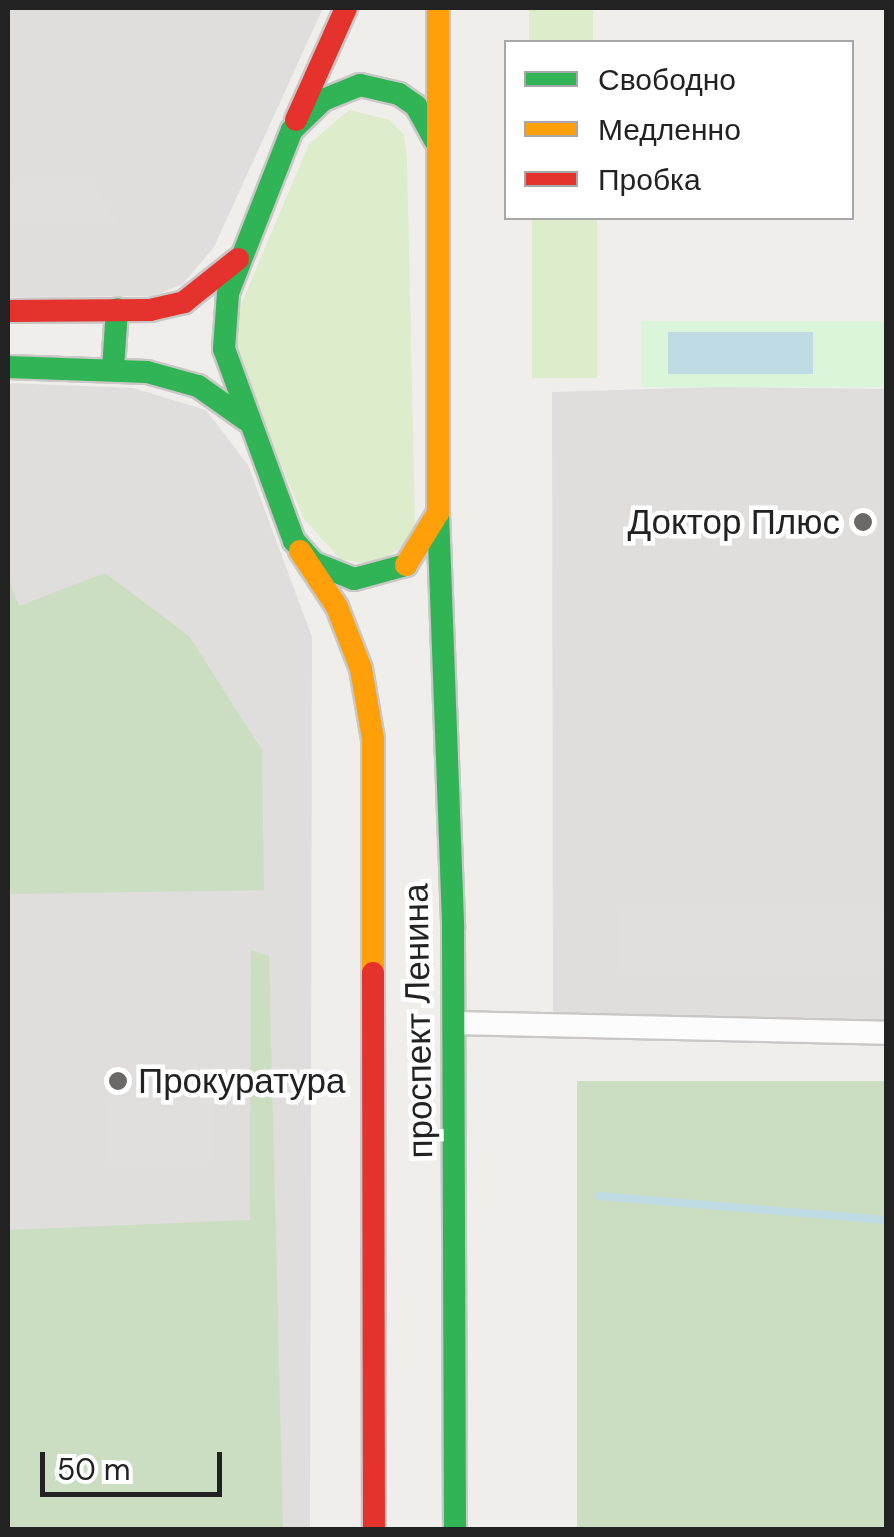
<!DOCTYPE html>
<html>
<head>
<meta charset="utf-8">
<style>
  body { margin:0 }
  #map { position:relative; width:894px; height:1537px; overflow:hidden; background:#f0eeeb; font-family:"DM Sans",sans-serif }
  div>[style] { position:absolute }
  .residential>* { inset:0; background:#dfdedc }
  .grass>* { inset:0; background:#ddeccb; transform-origin:0 0 }
  .forest>* { inset:0; background:#cbdec1; transform-origin:0 0 }
  .park>* { inset:0; background:#daf5da; transform-origin:0 0 }
  .parking>* { inset:0; background:#e0dfde; transform-origin:0 0 }
  .water>* { inset:0; background:#bfdbe3; transform-origin:0 0 }
  .stream>* { height:8px; margin:-4px; padding:0 4px; transform-origin:4px; border-radius:4px; background:#bfdbe3 }
  .roads { filter:drop-shadow(2px 0 #c9c8c7) drop-shadow(-2px 0 #c9c8c7) drop-shadow(0 2px #c9c8c7) drop-shadow(0 -2px #c9c8c7) }
  .street>* { height:22px; margin:-11px; padding:0 11px; transform-origin:11px; border-radius:11px; background:#fdfcfc }
  .fast>* { height:22px; margin:-11px; padding:0 11px; transform-origin:11px; border-radius:11px; background:#30b455 }
  .slow>* { height:22px; margin:-11px; padding:0 11px; transform-origin:11px; border-radius:11px; background:#ff9f0a }
  .jam>* { height:22px; margin:-11px; padding:0 11px; transform-origin:11px; border-radius:11px; background:#e5322d }
  .dots>* { width:28px; height:28px; translate:-50% -50%; box-sizing:border-box; border:5px solid #fff; border-radius:50% }
  span { translate:-50% -50%; white-space:nowrap; text-align:center; line-height:1.15; -webkit-text-stroke:9px #fff; paint-order:stroke }
  .poi-label { font-size:35px; color:#222 }
  .right { translate:-100% -50%; text-align:right }
  .left { translate:0 -50%; text-align:left }
  .street-label { font-size:35px; color:#222 }
  .frame { position:absolute; inset:0; border:10px solid #222; pointer-events:none }
  .legend { position:absolute; left:504px; top:40px; width:350px; height:180px; box-sizing:border-box; background:#fff; border:2px solid #a7a7a7; margin:0; padding:12px 18px; list-style:none; font-size:30px; color:#222 }
  .legend li { display:flex; align-items:center; gap:20px; height:50px }
  .legend b { width:50px; border:2px solid #a7a7a7 }
  .scale { position:absolute; left:40px; top:1452px; width:182px; height:45px; box-sizing:border-box; border:5px solid #222; border-top:0; padding-left:12px; font-size:30px; line-height:35px; white-space:nowrap; color:#222; -webkit-text-stroke:8px #fff; paint-order:stroke }
</style>
</head>
<body>
<div id="map">
  <div class="residential">
    <div style="clip-path:polygon(8px 8px,323px 8px,214px 247px,183px 284px,153px 296px,8px 297px)"></div>
    <div style="clip-path:polygon(8px 383px,133px 388px,206px 410px,248px 465px,312px 637px,310px 1529px,8px 1530px)"></div>
    <div style="clip-path:polygon(718px 387px,886px 389px,886px 1024px,553px 1022px,552px 392px)"></div>
  </div>
  <div class="grass">
    <div style="left:529px;top:8px;width:64px;height:34px"></div>
    <div style="clip-path:polygon(349px 110px,390px 120px,404px 135px,407px 159px,415px 523px,411px 540px,376px 565px,340px 559px,304px 519px,234px 353px,240px 307px,309px 144px)"></div>
    <div style="left:532px;top:218px;width:65px;height:160px"></div>
  </div>
  <div class="forest">
    <div style="clip-path:polygon(105px 573px,189px 636px,262px 750px,264px 890px,8px 894px,8px 578px,19px 606px)"></div>
    <div style="clip-path:polygon(251px 950px,269px 956px,283px 1529px,8px 1529px,8px 1230px,250px 1220px)"></div>
    <div style="left:886px;top:1081px;width:448px;height:309px;rotate:90deg"></div>
  </div>
  <div class="park">
    <div style="left:886px;top:321px;width:66px;height:245px;rotate:90deg"></div>
  </div>
  <div class="parking">
    <div style="clip-path:polygon(8px 178px,88px 178px,117px 222px,8px 224px)"></div>
    <div style="left:619px;top:909px;width:267px;height:61px"></div>
    <div style="left:213px;top:1100px;width:61px;height:106px;rotate:89deg"></div>
  </div>
  <div class="water">
    <div style="left:668px;top:332px;width:145px;height:42px"></div>
  </div>
  <div class="stream">
    <div style="left:599px;top:1196px;width:288px;rotate:4.8deg"></div>
  </div>
  <div class="roads">
    <div class="street">
      <div style="left:454px;top:1023px;width:432px;rotate:1.3deg"></div>
    </div>
    <div class="fast">
      <div style="left:8px;top:367px;width:139px;rotate:2.1deg"></div>
      <div style="left:147px;top:372px;width:53px;rotate:15.4deg"></div>
      <div style="left:198px;top:386px;width:59px;rotate:35.3deg"></div>
      <div style="left:113px;top:369px;width:60px;rotate:-86.2deg"></div>
      <div style="left:438px;top:513px;width:416px;rotate:87.9deg"></div>
      <div style="left:453px;top:929px;width:601px;rotate:89.81deg"></div>
      <div style="left:406px;top:565px;width:54px;rotate:164.9deg"></div>
      <div style="left:354px;top:579px;width:43px;rotate:-158.2deg"></div>
      <div style="left:314px;top:563px;width:30px;rotate:-132deg"></div>
      <div style="left:294px;top:541px;width:204px;rotate:-110deg"></div>
      <div style="left:224px;top:349px;width:56px;rotate:-85.9deg"></div>
      <div style="left:228px;top:293px;width:175px;rotate:-68.6deg"></div>
      <div style="left:292px;top:130px;width:43px;rotate:-44.1deg"></div>
      <div style="left:323px;top:100px;width:40px;rotate:-22deg"></div>
      <div style="left:360px;top:85px;width:40px;rotate:13deg"></div>
      <div style="left:399px;top:94px;width:21px;rotate:35deg"></div>
      <div style="left:416px;top:106px;width:39px;rotate:61deg"></div>
    </div>
    <div class="slow">
      <div style="left:300px;top:551px;width:67px;rotate:56.5deg"></div>
      <div style="left:337px;top:607px;width:66px;rotate:68.8deg"></div>
      <div style="left:361px;top:669px;width:71px;rotate:80.3deg"></div>
      <div style="left:373px;top:739px;width:234px;rotate:90deg"></div>
      <div style="left:406px;top:565px;width:61px;rotate:-58.4deg"></div>
      <div style="left:438px;top:513px;width:505px;rotate:-90deg"></div>
    </div>
    <div class="jam">
      <div style="left:296px;top:120px;width:123px;rotate:-65.9deg"></div>
      <div style="left:8px;top:311px;width:142px;rotate:-0.4deg"></div>
      <div style="left:150px;top:310px;width:35px;rotate:-13deg"></div>
      <div style="left:184px;top:302px;width:69px;rotate:-38.5deg"></div>
      <div style="left:373px;top:973px;width:557px;rotate:89.9deg"></div>
    </div>
  </div>
  <div class="dots">
    <div style="left:863px;top:522px;background:#6a6968"></div>
    <div style="left:118px;top:1081px;background:#6a6968"></div>
  </div>
  <div class="poi-label">
    <span class="right" style="left:840px;top:522px">Доктор Плюс</span>
    <span class="left" style="left:138px;top:1081px">Прокуратура</span>
  </div>
  <div class="street-label">
    <span style="left:418px;top:1021px;rotate:-91deg">проспект Ленина</span>
  </div>
  <div class="frame"></div>
  <ul class="legend">
  <li><b style="height:12px;background:#30b455"></b>Свободно</li>
  <li><b style="height:12px;background:#ff9f0a"></b>Медленно</li>
  <li><b style="height:12px;background:#e5322d"></b>Пробка</li>
  </ul>
  <div class="scale">50 m</div>
</div>
</body>
</html>
